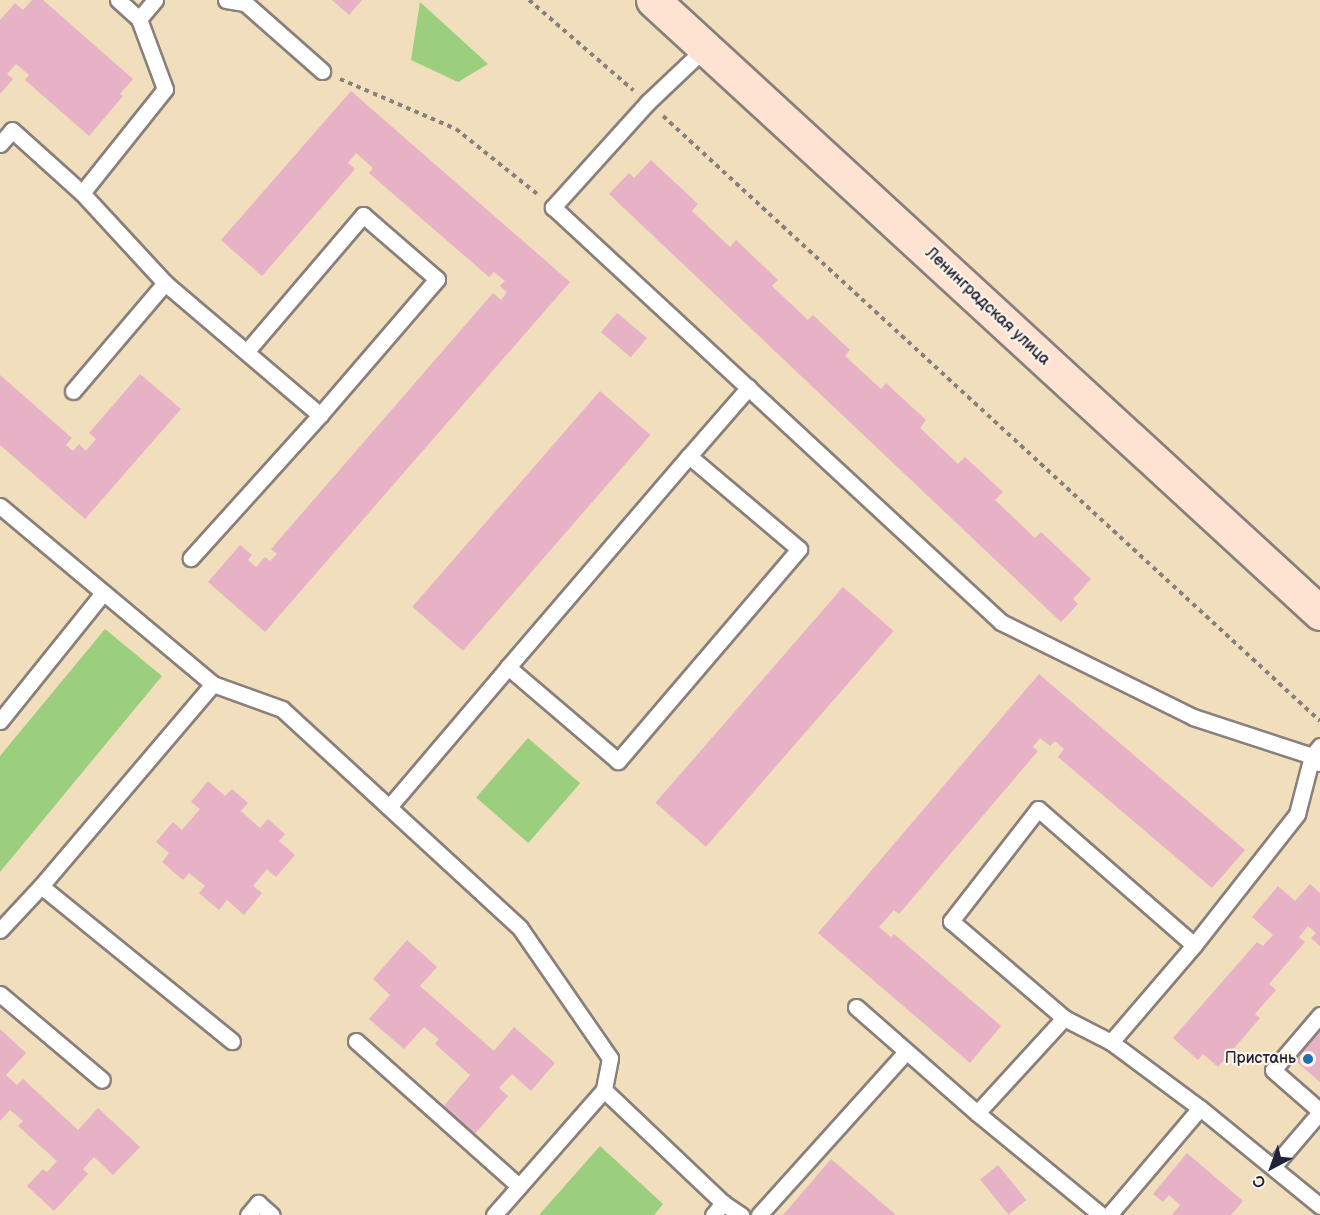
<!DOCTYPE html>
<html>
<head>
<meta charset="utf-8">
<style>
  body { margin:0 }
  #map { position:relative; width:1320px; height:1215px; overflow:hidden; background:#f0debd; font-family:"Balsamiq Sans",sans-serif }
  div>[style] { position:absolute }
  .green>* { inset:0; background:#9bce7d; transform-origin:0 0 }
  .building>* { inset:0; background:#e7b2c6; transform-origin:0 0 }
  .path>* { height:4px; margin-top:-2px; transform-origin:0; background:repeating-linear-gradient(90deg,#89807c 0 4.5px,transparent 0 9px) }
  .roads { filter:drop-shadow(2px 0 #89807c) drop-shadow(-2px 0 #89807c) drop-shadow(0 2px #89807c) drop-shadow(0 -2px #89807c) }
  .lane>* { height:15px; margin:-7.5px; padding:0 7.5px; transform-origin:7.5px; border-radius:7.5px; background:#fff }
  .secondary>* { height:33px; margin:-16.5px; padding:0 16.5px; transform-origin:16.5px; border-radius:16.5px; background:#fee3d2 }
  .dots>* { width:16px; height:16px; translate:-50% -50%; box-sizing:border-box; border:3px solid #fcf5e5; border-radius:50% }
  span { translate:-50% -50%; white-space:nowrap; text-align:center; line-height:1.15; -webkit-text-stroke:4.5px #fcf5e5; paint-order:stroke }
  .street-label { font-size:16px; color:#22223b }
  .poi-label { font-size:16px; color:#22223b }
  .right { translate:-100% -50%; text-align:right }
  .north { position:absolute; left:1242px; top:1137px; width:60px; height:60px; -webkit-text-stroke:4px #fcf5e5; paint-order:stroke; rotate:221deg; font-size:16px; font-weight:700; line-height:24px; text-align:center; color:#22223b }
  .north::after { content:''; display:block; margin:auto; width:21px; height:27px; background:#22223b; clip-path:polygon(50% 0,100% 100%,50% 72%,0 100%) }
</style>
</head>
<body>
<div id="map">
  <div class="green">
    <div style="clip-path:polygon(420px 2px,488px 64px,458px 82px,411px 60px)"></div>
    <div style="clip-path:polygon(105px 629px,162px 676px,0 872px,0 756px)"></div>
    <div style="left:528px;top:738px;width:69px;height:79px;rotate:41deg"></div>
    <div style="clip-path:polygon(600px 1146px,663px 1204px,654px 1215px,539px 1215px)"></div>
  </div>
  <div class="building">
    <div style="clip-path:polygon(32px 0,43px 0,133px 79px,120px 94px,123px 96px,89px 136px,25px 80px,29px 75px,16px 64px,7px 74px,13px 79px,0 94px,0 20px,15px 3px,23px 10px)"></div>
    <div style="clip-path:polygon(332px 0,362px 0,349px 15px)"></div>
    <div style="clip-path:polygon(351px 91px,570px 282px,265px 632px,208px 582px,240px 545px,252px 555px,248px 560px,256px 567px,265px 557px,270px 561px,277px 554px,271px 549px,493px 293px,501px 300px,507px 292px,500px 286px,505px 281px,494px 272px,489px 277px,369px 173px,373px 168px,356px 153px,348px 163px,355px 169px,262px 276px,221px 240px)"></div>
    <div style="clip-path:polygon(651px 160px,698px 204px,692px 211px,730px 247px,736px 240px,778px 280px,772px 286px,808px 320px,813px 315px,850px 350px,845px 356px,881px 389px,886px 383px,926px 420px,920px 428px,958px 464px,965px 457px,1003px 492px,995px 500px,1035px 538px,1041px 532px,1091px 579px,1073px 599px,1078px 604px,1061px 622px,609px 194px,629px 173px,634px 178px)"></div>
    <div style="left:617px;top:313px;width:39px;height:25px;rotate:40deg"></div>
    <div style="clip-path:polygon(140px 374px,181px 409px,85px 519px,0 445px,0 375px,72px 438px,66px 445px,73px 451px,79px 444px,86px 451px,96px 439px,89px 433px)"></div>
    <div style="left:600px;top:391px;width:67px;height:286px;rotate:41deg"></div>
    <div style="left:843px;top:587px;width:67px;height:286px;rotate:41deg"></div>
    <div style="clip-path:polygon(1039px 674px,1245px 850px,1212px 888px,1058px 757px,1064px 749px,1055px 741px,1050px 746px,1040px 738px,1033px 747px,1038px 751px,899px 914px,894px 910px,879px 927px,891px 937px,894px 934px,1001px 1026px,970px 1063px,818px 933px)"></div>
    <div style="clip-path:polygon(208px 781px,225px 796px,232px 789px,248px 803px,241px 811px,260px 828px,268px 819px,285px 834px,279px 841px,295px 855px,276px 877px,267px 869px,253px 886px,262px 893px,244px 915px,227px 900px,219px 910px,199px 893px,205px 886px,189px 873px,183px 880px,162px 862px,169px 853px,156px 842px,173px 822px,182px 830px,200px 809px,191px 802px)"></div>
    <div style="clip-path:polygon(1310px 884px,1320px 893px,1320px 946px,1311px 938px,1316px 933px,1308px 926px,1299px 937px,1305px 942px,1269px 984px,1276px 990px,1255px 1014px,1260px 1018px,1218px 1067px,1203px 1054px,1198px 1060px,1173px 1038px,1257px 942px,1263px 946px,1273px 935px,1252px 917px,1278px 886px,1295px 901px)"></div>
    <div style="clip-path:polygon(407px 940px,437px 967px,420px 986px,494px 1051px,514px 1027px,555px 1063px,531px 1091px,512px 1074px,499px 1088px,508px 1096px,474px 1135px,443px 1107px,470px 1075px,435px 1044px,439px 1039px,424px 1027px,404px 1049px,369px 1019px,390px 995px,373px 979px)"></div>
    <div style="clip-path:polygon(1320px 1021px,1320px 1082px,1290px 1056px)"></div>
    <div style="clip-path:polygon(0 1029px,26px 1053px,6px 1075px,17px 1085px,23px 1079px,78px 1130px,98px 1108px,140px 1147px,113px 1175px,94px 1157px,83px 1169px,88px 1174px,54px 1211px,27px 1186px,43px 1169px,47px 1172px,57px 1161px,18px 1126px,23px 1121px,10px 1110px,0 1121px)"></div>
    <div style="clip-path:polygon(1187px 1153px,1243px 1201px,1231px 1215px,1172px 1215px,1180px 1205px,1169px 1195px,1163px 1202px,1153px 1194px)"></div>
    <div style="clip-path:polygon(831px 1159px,896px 1215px,783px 1215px)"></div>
    <div style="left:998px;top:1165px;width:45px;height:23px;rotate:51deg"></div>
  </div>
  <div class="path">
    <div style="left:529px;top:0;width:138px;rotate:40.9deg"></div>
    <div style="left:340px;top:79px;width:126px;rotate:23.3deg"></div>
    <div style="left:456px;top:129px;width:104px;rotate:38.7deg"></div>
    <div style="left:663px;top:116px;width:893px;rotate:42.64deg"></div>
  </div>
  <div class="roads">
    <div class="lane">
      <div style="left:118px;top:0;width:28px;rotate:42deg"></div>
      <div style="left:139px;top:19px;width:25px;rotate:-50deg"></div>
      <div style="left:226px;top:0;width:19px;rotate:9deg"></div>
      <div style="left:245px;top:3px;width:103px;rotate:41.4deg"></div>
      <div style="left:705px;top:48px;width:79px;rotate:136.5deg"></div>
      <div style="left:648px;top:102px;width:142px;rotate:132.1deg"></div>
      <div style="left:553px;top:207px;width:611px;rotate:42.81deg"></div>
      <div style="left:1001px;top:622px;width:214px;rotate:26.3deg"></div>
      <div style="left:1193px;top:717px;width:125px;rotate:18.1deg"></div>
      <div style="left:1312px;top:756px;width:13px;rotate:-51deg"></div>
      <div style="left:0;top:144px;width:18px;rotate:-49deg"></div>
      <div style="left:12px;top:130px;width:94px;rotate:42deg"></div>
      <div style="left:82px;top:193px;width:133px;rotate:-51.4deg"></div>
      <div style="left:165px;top:89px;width:75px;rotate:-110.4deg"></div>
      <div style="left:82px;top:193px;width:122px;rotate:47.3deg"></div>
      <div style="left:165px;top:283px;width:204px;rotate:40.4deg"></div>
      <div style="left:320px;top:415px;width:193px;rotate:132.1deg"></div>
      <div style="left:247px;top:351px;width:179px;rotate:-49.5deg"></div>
      <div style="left:363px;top:215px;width:98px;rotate:40.9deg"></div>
      <div style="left:437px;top:279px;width:179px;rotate:130.7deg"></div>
      <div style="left:73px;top:391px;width:142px;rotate:-49.6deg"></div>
      <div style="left:689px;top:456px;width:144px;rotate:40.2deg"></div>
      <div style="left:799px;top:549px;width:279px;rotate:130.5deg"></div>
      <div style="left:618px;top:761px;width:145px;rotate:-139.5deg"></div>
      <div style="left:508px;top:667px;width:278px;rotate:-49.4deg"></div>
      <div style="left:689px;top:456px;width:91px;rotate:-49deg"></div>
      <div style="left:0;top:506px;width:278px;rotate:39.9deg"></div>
      <div style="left:213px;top:684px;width:73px;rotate:19.9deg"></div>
      <div style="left:282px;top:709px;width:323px;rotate:42.6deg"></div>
      <div style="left:520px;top:928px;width:158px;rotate:55.3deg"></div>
      <div style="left:610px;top:1058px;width:33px;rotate:101deg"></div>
      <div style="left:604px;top:1090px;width:164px;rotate:43.5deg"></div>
      <div style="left:723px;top:1203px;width:22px;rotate:34deg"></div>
      <div style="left:0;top:721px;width:164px;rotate:-51.2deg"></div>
      <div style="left:389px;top:807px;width:184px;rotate:-49.6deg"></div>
      <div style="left:41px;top:886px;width:246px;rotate:39.1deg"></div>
      <div style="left:0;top:930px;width:60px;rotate:-47deg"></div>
      <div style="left:41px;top:886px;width:265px;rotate:-49.6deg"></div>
      <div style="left:1194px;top:945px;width:207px;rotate:-138.9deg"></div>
      <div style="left:1038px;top:809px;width:142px;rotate:127.8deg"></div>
      <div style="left:951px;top:921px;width:149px;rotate:40.6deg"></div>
      <div style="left:1064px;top:1018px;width:53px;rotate:27.1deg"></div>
      <div style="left:1111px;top:1042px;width:128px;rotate:-49.4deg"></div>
      <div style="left:1194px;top:945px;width:167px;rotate:-51.8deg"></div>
      <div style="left:1297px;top:814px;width:60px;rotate:-75.5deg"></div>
      <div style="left:1312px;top:756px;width:10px;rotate:45deg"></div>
      <div style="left:0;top:994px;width:133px;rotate:40.1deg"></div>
      <div style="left:856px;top:1007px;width:161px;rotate:41.2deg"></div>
      <div style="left:977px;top:1113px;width:129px;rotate:-47.5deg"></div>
      <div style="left:1320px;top:1015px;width:72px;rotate:130.5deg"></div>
      <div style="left:1273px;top:1070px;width:62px;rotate:41.1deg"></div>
      <div style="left:356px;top:1041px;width:218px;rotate:41.7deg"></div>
      <div style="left:1111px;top:1042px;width:111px;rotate:36.6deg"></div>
      <div style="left:1200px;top:1108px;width:155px;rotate:39.2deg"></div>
      <div style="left:977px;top:1113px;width:161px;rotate:39.4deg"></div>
      <div style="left:1273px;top:1167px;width:72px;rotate:-49.5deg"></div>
      <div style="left:248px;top:1215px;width:16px;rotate:-50deg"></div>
      <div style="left:258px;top:1203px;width:18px;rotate:41deg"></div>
      <div style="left:494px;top:1215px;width:167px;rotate:-48.7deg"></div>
      <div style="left:713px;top:1215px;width:16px;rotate:-50deg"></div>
      <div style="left:759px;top:1215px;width:219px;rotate:-48deg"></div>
      <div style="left:1109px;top:1215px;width:140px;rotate:-49.6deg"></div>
    </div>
    <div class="secondary">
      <div style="left:653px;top:0;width:906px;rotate:42.58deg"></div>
    </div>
  </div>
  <div class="dots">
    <div style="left:1308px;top:1059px;background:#1f6fb2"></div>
  </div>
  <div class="street-label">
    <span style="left:987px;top:307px;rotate:43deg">Ленинградская улица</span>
  </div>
  <div class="poi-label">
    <span class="right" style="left:1296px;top:1059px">Пристань</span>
  </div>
  <div class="north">С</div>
</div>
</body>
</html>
